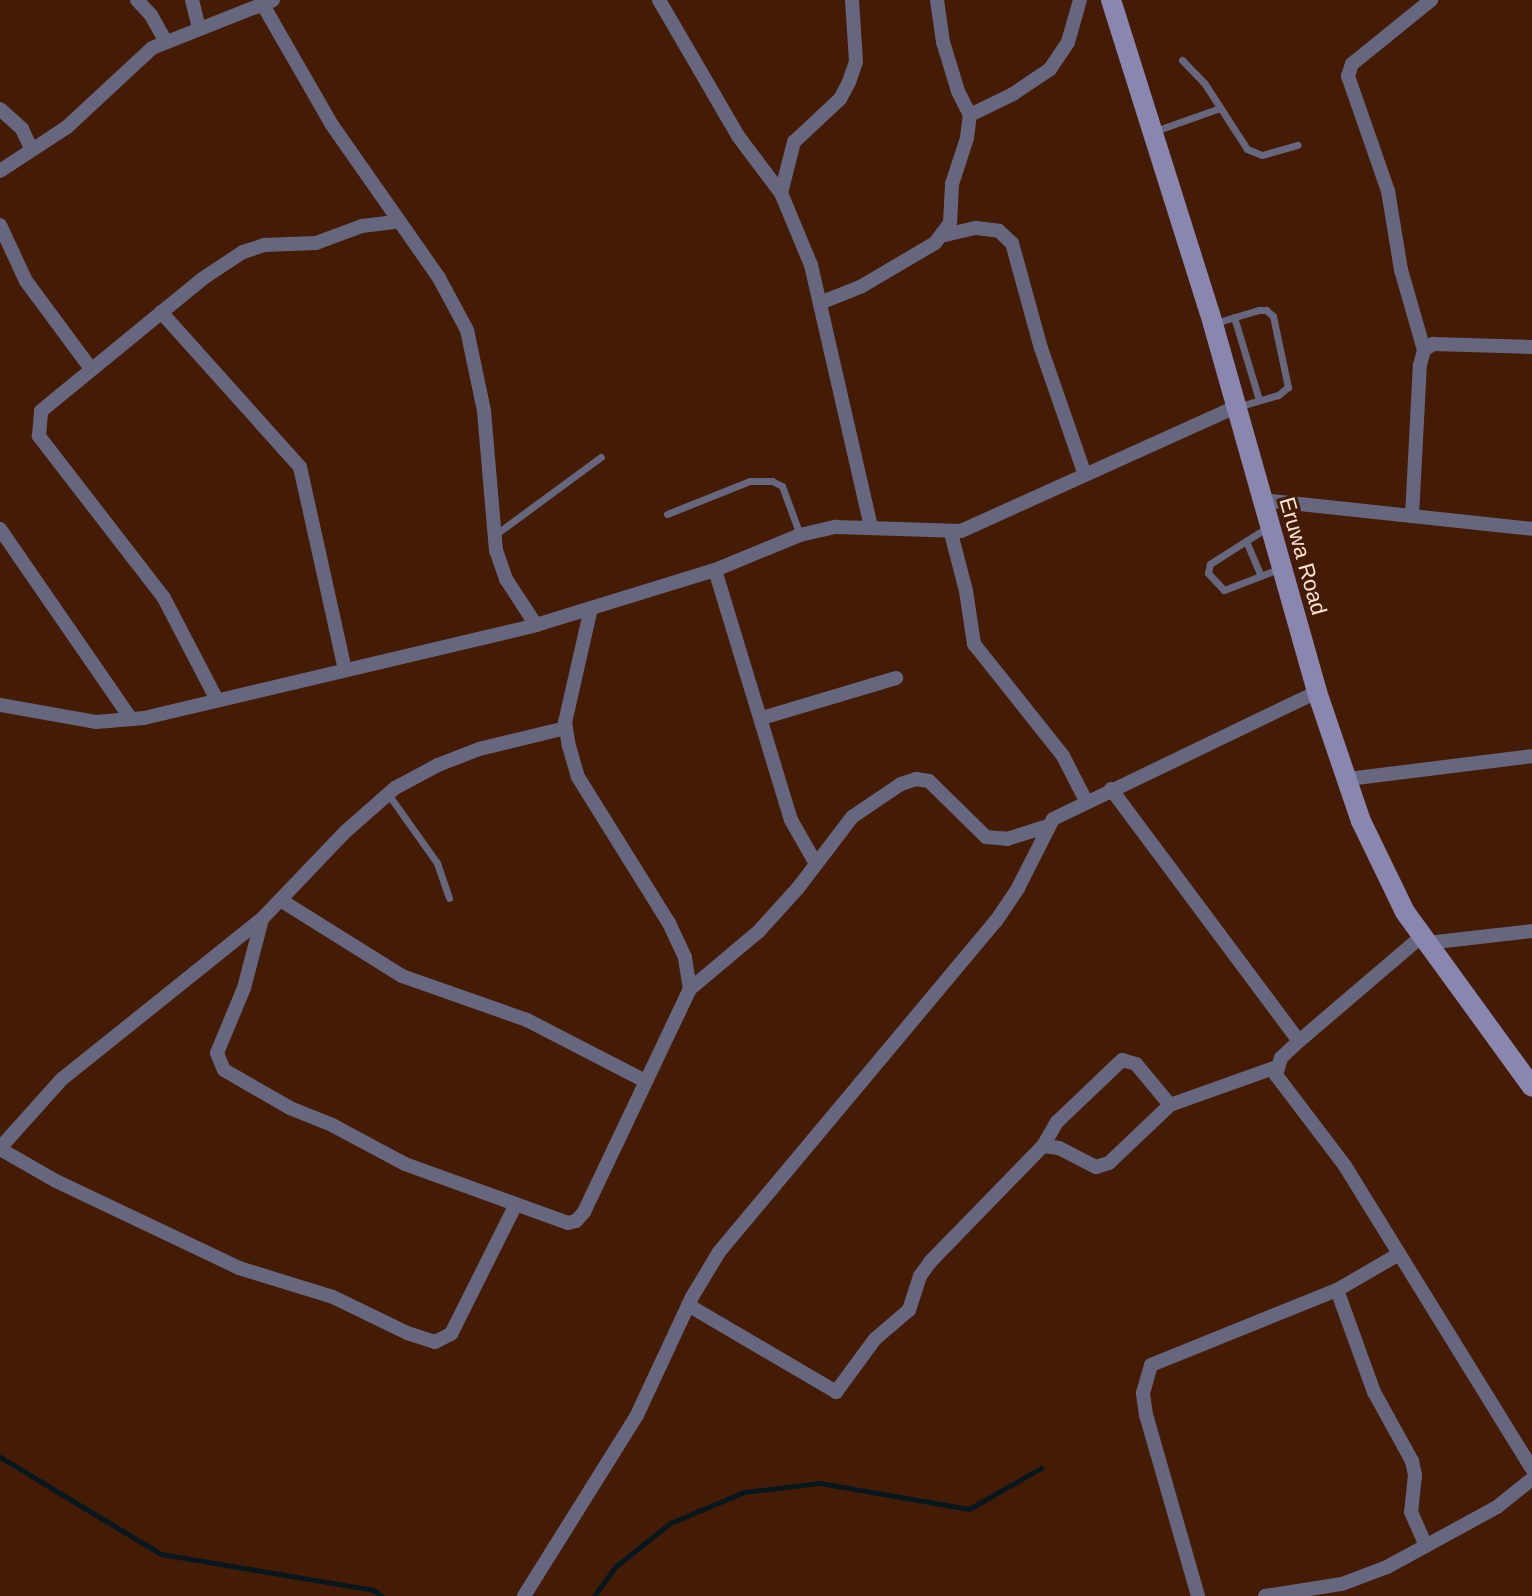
<!DOCTYPE html>
<html>
<head>
<meta charset="utf-8">
<style>
  body { margin:0 }
  #map { position:relative; width:1532px; height:1596px; overflow:hidden; background:#441c06; font-family:Helvetica,sans-serif }
  div>[style] { position:absolute }
  .stream>* { height:5px; margin:-2.5px; padding:0 2.5px; transform-origin:2.5px; border-radius:2.5px; background:#07171e }
  .lane>* { height:7px; margin:-3.5px; padding:0 3.5px; transform-origin:3.5px; border-radius:3.5px; background:#67667f }
  .street>* { height:14px; margin:-7px; padding:0 7px; transform-origin:7px; border-radius:7px; background:#67667f }
  .secondary>* { height:20px; margin:-10px; padding:0 10px; transform-origin:10px; border-radius:10px; background:#8987af }
  span { translate:-50% -50%; white-space:nowrap; text-align:center; line-height:1.15; -webkit-text-stroke:6px #441c06; paint-order:stroke }
  .street-label { font-size:22px; color:#fee3d6 }
</style>
</head>
<body>
<div id="map">
  <div class="stream">
    <div style="left:0;top:1457px;width:188px;rotate:31.1deg"></div>
    <div style="left:161px;top:1554px;width:215px;rotate:9.6deg"></div>
    <div style="left:373px;top:1590px;width:11px;rotate:34deg"></div>
    <div style="left:594px;top:1596px;width:37px;rotate:-54deg"></div>
    <div style="left:616px;top:1566px;width:69px;rotate:-38.5deg"></div>
    <div style="left:670px;top:1523px;width:80px;rotate:-22.7deg"></div>
    <div style="left:744px;top:1492px;width:77px;rotate:-6.8deg"></div>
    <div style="left:820px;top:1483px;width:151px;rotate:9.9deg"></div>
    <div style="left:969px;top:1509px;width:83px;rotate:-29.7deg"></div>
  </div>
  <div class="lane">
    <div style="left:1182px;top:60px;width:33px;rotate:46deg"></div>
    <div style="left:1205px;top:84px;width:77px;rotate:57.1deg"></div>
    <div style="left:1247px;top:149px;width:16px;rotate:22deg"></div>
    <div style="left:1262px;top:155px;width:37px;rotate:-16deg"></div>
    <div style="left:1155px;top:131px;width:69px;rotate:-19.5deg"></div>
    <div style="left:1234px;top:317px;width:87px;rotate:73.2deg"></div>
    <div style="left:1215px;top:323px;width:46px;rotate:-16.5deg"></div>
    <div style="left:1259px;top:310px;width:7px"></div>
    <div style="left:1266px;top:310px;width:9px;rotate:41deg"></div>
    <div style="left:1273px;top:316px;width:73px;rotate:78.1deg"></div>
    <div style="left:1288px;top:387px;width:13px;rotate:141deg"></div>
    <div style="left:1278px;top:395px;width:43px;rotate:163.7deg"></div>
    <div style="left:667px;top:514px;width:89px;rotate:-21.7deg"></div>
    <div style="left:750px;top:481px;width:22px"></div>
    <div style="left:772px;top:481px;width:11px;rotate:27deg"></div>
    <div style="left:782px;top:486px;width:52px;rotate:69.8deg"></div>
    <div style="left:1268px;top:527px;width:69px;rotate:147.5deg"></div>
    <div style="left:1210px;top:564px;width:9px;rotate:103deg"></div>
    <div style="left:1208px;top:573px;width:23px;rotate:47deg"></div>
    <div style="left:1224px;top:590px;width:61px;rotate:-21.1deg"></div>
    <div style="left:496px;top:534px;width:130px;rotate:-36.3deg"></div>
    <div style="left:1246px;top:541px;width:38px;rotate:67deg"></div>
    <div style="left:388px;top:794px;width:85px;rotate:54.6deg"></div>
    <div style="left:437px;top:863px;width:37px;rotate:71deg"></div>
  </div>
  <div class="street">
    <div style="left:137px;top:0;width:21px;rotate:47deg"></div>
    <div style="left:151px;top:15px;width:31px;rotate:61deg"></div>
    <div style="left:192px;top:0;width:29px;rotate:76deg"></div>
    <div style="left:659px;top:0;width:157px;rotate:59.8deg"></div>
    <div style="left:738px;top:136px;width:71px;rotate:53deg"></div>
    <div style="left:781px;top:193px;width:78px;rotate:67.4deg"></div>
    <div style="left:811px;top:265px;width:269px;rotate:77.1deg"></div>
    <div style="left:263px;top:5px;width:138px;rotate:60.1deg"></div>
    <div style="left:332px;top:125px;width:187px;rotate:55deg"></div>
    <div style="left:439px;top:278px;width:59px;rotate:61.7deg"></div>
    <div style="left:467px;top:330px;width:83px;rotate:78.1deg"></div>
    <div style="left:484px;top:411px;width:140px;rotate:85.1deg"></div>
    <div style="left:496px;top:550px;width:31px;rotate:71deg"></div>
    <div style="left:506px;top:579px;width:55px;rotate:56.9deg"></div>
    <div style="left:0;top:109px;width:30px;rotate:42deg"></div>
    <div style="left:22px;top:129px;width:21px;rotate:65deg"></div>
    <div style="left:970px;top:115px;width:48px;rotate:-26deg"></div>
    <div style="left:1013px;top:94px;width:45px;rotate:-34deg"></div>
    <div style="left:1050px;top:69px;width:32px;rotate:-56deg"></div>
    <div style="left:1068px;top:42px;width:44px;rotate:-74.1deg"></div>
    <div style="left:0;top:171px;width:80px;rotate:-33.3deg"></div>
    <div style="left:67px;top:127px;width:116px;rotate:-42.9deg"></div>
    <div style="left:152px;top:48px;width:130px;rotate:-21.6deg"></div>
    <div style="left:781px;top:193px;width:53px;rotate:-75.7deg"></div>
    <div style="left:794px;top:142px;width:63px;rotate:-43.1deg"></div>
    <div style="left:840px;top:99px;width:19px;rotate:-62deg"></div>
    <div style="left:849px;top:82px;width:21px;rotate:-71deg"></div>
    <div style="left:856px;top:62px;width:62px;rotate:-93.7deg"></div>
    <div style="left:0;top:225px;width:62px;rotate:65.1deg"></div>
    <div style="left:26px;top:281px;width:109px;rotate:53.5deg"></div>
    <div style="left:945px;top:235px;width:32px;rotate:-13deg"></div>
    <div style="left:976px;top:228px;width:23px;rotate:7deg"></div>
    <div style="left:999px;top:231px;width:18px;rotate:43deg"></div>
    <div style="left:1012px;top:243px;width:109px;rotate:74.6deg"></div>
    <div style="left:1041px;top:348px;width:134px;rotate:70.9deg"></div>
    <div style="left:820px;top:303px;width:45px;rotate:-22deg"></div>
    <div style="left:862px;top:286px;width:85px;rotate:-30.5deg"></div>
    <div style="left:935px;top:243px;width:25px;rotate:-53deg"></div>
    <div style="left:950px;top:223px;width:39px;rotate:-87deg"></div>
    <div style="left:952px;top:184px;width:48px;rotate:-71.9deg"></div>
    <div style="left:967px;top:138px;width:23px;rotate:-83deg"></div>
    <div style="left:970px;top:115px;width:27px;rotate:-117deg"></div>
    <div style="left:958px;top:91px;width:51px;rotate:-107deg"></div>
    <div style="left:943px;top:42px;width:42px;rotate:-98.1deg"></div>
    <div style="left:161px;top:312px;width:208px;rotate:48.1deg"></div>
    <div style="left:300px;top:467px;width:208px;rotate:77.5deg"></div>
    <div style="left:1424px;top:350px;width:83px;rotate:-106deg"></div>
    <div style="left:1401px;top:270px;width:80px;rotate:-99.3deg"></div>
    <div style="left:1388px;top:191px;width:122px;rotate:-109.2deg"></div>
    <div style="left:1348px;top:76px;width:13px;rotate:-72deg"></div>
    <div style="left:1352px;top:64px;width:102px;rotate:-39deg"></div>
    <div style="left:1262px;top:500px;width:272px;rotate:6.1deg"></div>
    <div style="left:1412px;top:516px;width:151px;rotate:-87deg"></div>
    <div style="left:1420px;top:365px;width:16px;rotate:-75deg"></div>
    <div style="left:1424px;top:350px;width:11px;rotate:-34deg"></div>
    <div style="left:1433px;top:344px;width:99px;rotate:1.7deg"></div>
    <div style="left:0;top:529px;width:231px;rotate:55.4deg"></div>
    <div style="left:951px;top:533px;width:60px;rotate:75.5deg"></div>
    <div style="left:966px;top:591px;width:54px;rotate:81.4deg"></div>
    <div style="left:974px;top:644px;width:143px;rotate:51.5deg"></div>
    <div style="left:1063px;top:756px;width:51px;rotate:62.9deg"></div>
    <div style="left:715px;top:570px;width:261px;rotate:73.1deg"></div>
    <div style="left:791px;top:820px;width:48px;rotate:60.3deg"></div>
    <div style="left:591px;top:608px;width:117px;rotate:102.8deg"></div>
    <div style="left:565px;top:722px;width:24px;rotate:81deg"></div>
    <div style="left:569px;top:746px;width:32px;rotate:74deg"></div>
    <div style="left:578px;top:777px;width:172px;rotate:58.1deg"></div>
    <div style="left:669px;top:923px;width:38px;rotate:65deg"></div>
    <div style="left:685px;top:958px;width:31px;rotate:81deg"></div>
    <div style="left:217px;top:700px;width:115px;rotate:-117.5deg"></div>
    <div style="left:164px;top:598px;width:205px;rotate:-127.7deg"></div>
    <div style="left:39px;top:436px;width:25px;rotate:-85deg"></div>
    <div style="left:41px;top:411px;width:208px;rotate:-39.3deg"></div>
    <div style="left:202px;top:279px;width:49px;rotate:-33.4deg"></div>
    <div style="left:243px;top:252px;width:22px;rotate:-18deg"></div>
    <div style="left:264px;top:245px;width:52px;rotate:-2.2deg"></div>
    <div style="left:316px;top:243px;width:49px;rotate:-20.3deg"></div>
    <div style="left:362px;top:226px;width:34px;rotate:-7deg"></div>
    <div style="left:0;top:705px;width:97px;rotate:10deg"></div>
    <div style="left:96px;top:722px;width:48px;rotate:-4.8deg"></div>
    <div style="left:144px;top:718px;width:403px;rotate:-13.3deg"></div>
    <div style="left:536px;top:625px;width:187px;rotate:-17.1deg"></div>
    <div style="left:715px;top:570px;width:92px;rotate:-22.4deg"></div>
    <div style="left:800px;top:535px;width:37px;rotate:-13deg"></div>
    <div style="left:836px;top:527px;width:125px;rotate:1.8deg"></div>
    <div style="left:961px;top:531px;width:301px;rotate:-24.3deg"></div>
    <div style="left:762px;top:718px;width:140px;rotate:-16.6deg"></div>
    <div style="left:566px;top:728px;width:89px;rotate:166.4deg"></div>
    <div style="left:479px;top:749px;width:44px;rotate:158.7deg"></div>
    <div style="left:438px;top:765px;width:49px;rotate:151.9deg"></div>
    <div style="left:395px;top:788px;width:65px;rotate:138.7deg"></div>
    <div style="left:346px;top:831px;width:122px;rotate:133.7deg"></div>
    <div style="left:262px;top:919px;width:71px;rotate:104.6deg"></div>
    <div style="left:244px;top:988px;width:70px;rotate:112.6deg"></div>
    <div style="left:217px;top:1053px;width:18px;rotate:68deg"></div>
    <div style="left:224px;top:1070px;width:76px;rotate:29.9deg"></div>
    <div style="left:290px;top:1108px;width:45px;rotate:22deg"></div>
    <div style="left:332px;top:1125px;width:83px;rotate:28.1deg"></div>
    <div style="left:405px;top:1164px;width:173px;rotate:19.9deg"></div>
    <div style="left:568px;top:1223px;width:8px;rotate:-14deg"></div>
    <div style="left:576px;top:1221px;width:12px;rotate:-48deg"></div>
    <div style="left:584px;top:1212px;width:247px;rotate:-64.6deg"></div>
    <div style="left:690px;top:989px;width:90px;rotate:-40deg"></div>
    <div style="left:759px;top:931px;width:58px;rotate:-47.8deg"></div>
    <div style="left:798px;top:888px;width:89px;rotate:-52.7deg"></div>
    <div style="left:852px;top:817px;width:59px;rotate:-34deg"></div>
    <div style="left:901px;top:784px;width:16px;rotate:-18deg"></div>
    <div style="left:916px;top:779px;width:13px;rotate:9deg"></div>
    <div style="left:929px;top:781px;width:80px;rotate:44.5deg"></div>
    <div style="left:986px;top:837px;width:21px;rotate:5deg"></div>
    <div style="left:1007px;top:839px;width:43px;rotate:-17.6deg"></div>
    <div style="left:1348px;top:779px;width:185px;rotate:-7.1deg"></div>
    <div style="left:1111px;top:789px;width:314px;rotate:53.3deg"></div>
    <div style="left:282px;top:901px;width:142px;rotate:32deg"></div>
    <div style="left:402px;top:976px;width:133px;rotate:19.4deg"></div>
    <div style="left:527px;top:1020px;width:133px;rotate:27.3deg"></div>
    <div style="left:1422px;top:936px;width:162px;rotate:139.5deg"></div>
    <div style="left:1299px;top:1041px;width:25px;rotate:137deg"></div>
    <div style="left:1281px;top:1058px;width:18px;rotate:106deg"></div>
    <div style="left:1276px;top:1075px;width:114px;rotate:52.8deg"></div>
    <div style="left:1345px;top:1166px;width:356px;rotate:58.3deg"></div>
    <div style="left:1427px;top:943px;width:106px;rotate:-6.5deg"></div>
    <div style="left:1043px;top:1146px;width:28px;rotate:-60deg"></div>
    <div style="left:1057px;top:1122px;width:90px;rotate:-43.6deg"></div>
    <div style="left:1122px;top:1060px;width:15px;rotate:16deg"></div>
    <div style="left:1136px;top:1064px;width:53px;rotate:50.3deg"></div>
    <div style="left:0;top:1148px;width:93px;rotate:-48.1deg"></div>
    <div style="left:62px;top:1079px;width:256px;rotate:-38.7deg"></div>
    <div style="left:0;top:1149px;width:64px;rotate:29.7deg"></div>
    <div style="left:56px;top:1181px;width:203px;rotate:25.4deg"></div>
    <div style="left:239px;top:1268px;width:98px;rotate:17.1deg"></div>
    <div style="left:333px;top:1297px;width:82px;rotate:25.9deg"></div>
    <div style="left:407px;top:1333px;width:29px;rotate:18deg"></div>
    <div style="left:435px;top:1342px;width:18px;rotate:-27deg"></div>
    <div style="left:451px;top:1334px;width:145px;rotate:-63.4deg"></div>
    <div style="left:1337px;top:1290px;width:109px;rotate:70.1deg"></div>
    <div style="left:1374px;top:1392px;width:79px;rotate:61.2deg"></div>
    <div style="left:1412px;top:1461px;width:14px;rotate:78deg"></div>
    <div style="left:1415px;top:1475px;width:37px;rotate:96deg"></div>
    <div style="left:1411px;top:1512px;width:37px;rotate:66deg"></div>
    <div style="left:688px;top:1305px;width:172px;rotate:30.4deg"></div>
    <div style="left:836px;top:1392px;width:66px;rotate:-53.7deg"></div>
    <div style="left:875px;top:1339px;width:45px;rotate:-40.5deg"></div>
    <div style="left:909px;top:1310px;width:36px;rotate:-72deg"></div>
    <div style="left:920px;top:1276px;width:19px;rotate:-54deg"></div>
    <div style="left:931px;top:1261px;width:161px;rotate:-45.8deg"></div>
    <div style="left:1043px;top:1146px;width:16px;rotate:7deg"></div>
    <div style="left:1059px;top:1148px;width:42px;rotate:27.2deg"></div>
    <div style="left:1096px;top:1167px;width:14px;rotate:-17deg"></div>
    <div style="left:1109px;top:1163px;width:84px;rotate:-43.6deg"></div>
    <div style="left:1170px;top:1105px;width:114px;rotate:-19.6deg"></div>
    <div style="left:524px;top:1596px;width:213px;rotate:-58deg"></div>
    <div style="left:637px;top:1415px;width:130px;rotate:-65deg"></div>
    <div style="left:692px;top:1297px;width:52px;rotate:-59deg"></div>
    <div style="left:719px;top:1252px;width:432px;rotate:-50.1deg"></div>
    <div style="left:996px;top:921px;width:40px;rotate:-56deg"></div>
    <div style="left:1018px;top:888px;width:77px;rotate:-63.1deg"></div>
    <div style="left:1053px;top:819px;width:293px;rotate:-25.7deg"></div>
    <div style="left:1198px;top:1596px;width:188px;rotate:-106deg"></div>
    <div style="left:1146px;top:1415px;width:22px;rotate:-98deg"></div>
    <div style="left:1143px;top:1393px;width:29px;rotate:-74deg"></div>
    <div style="left:1151px;top:1365px;width:201px;rotate:-22deg"></div>
    <div style="left:1337px;top:1290px;width:72px;rotate:-30.1deg"></div>
    <div style="left:1265px;top:1596px;width:78px;rotate:-8.9deg"></div>
    <div style="left:1342px;top:1584px;width:48px;rotate:-20.7deg"></div>
    <div style="left:1387px;top:1567px;width:125px;rotate:-28.6deg"></div>
    <div style="left:1497px;top:1507px;width:45px;rotate:-38.7deg"></div>
  </div>
  <div class="secondary">
    <div style="left:1111px;top:0;width:340px;rotate:72.5deg"></div>
    <div style="left:1213px;top:324px;width:382px;rotate:74.2deg"></div>
    <div style="left:1317px;top:692px;width:136px;rotate:71.2deg"></div>
    <div style="left:1361px;top:821px;width:101px;rotate:64.2deg"></div>
    <div style="left:1405px;top:912px;width:216px;rotate:54deg"></div>
  </div>
  <div class="street-label">
    <span style="left:1303px;top:556px;rotate:74deg">Eruwa Road</span>
  </div>
</div>
</body>
</html>
